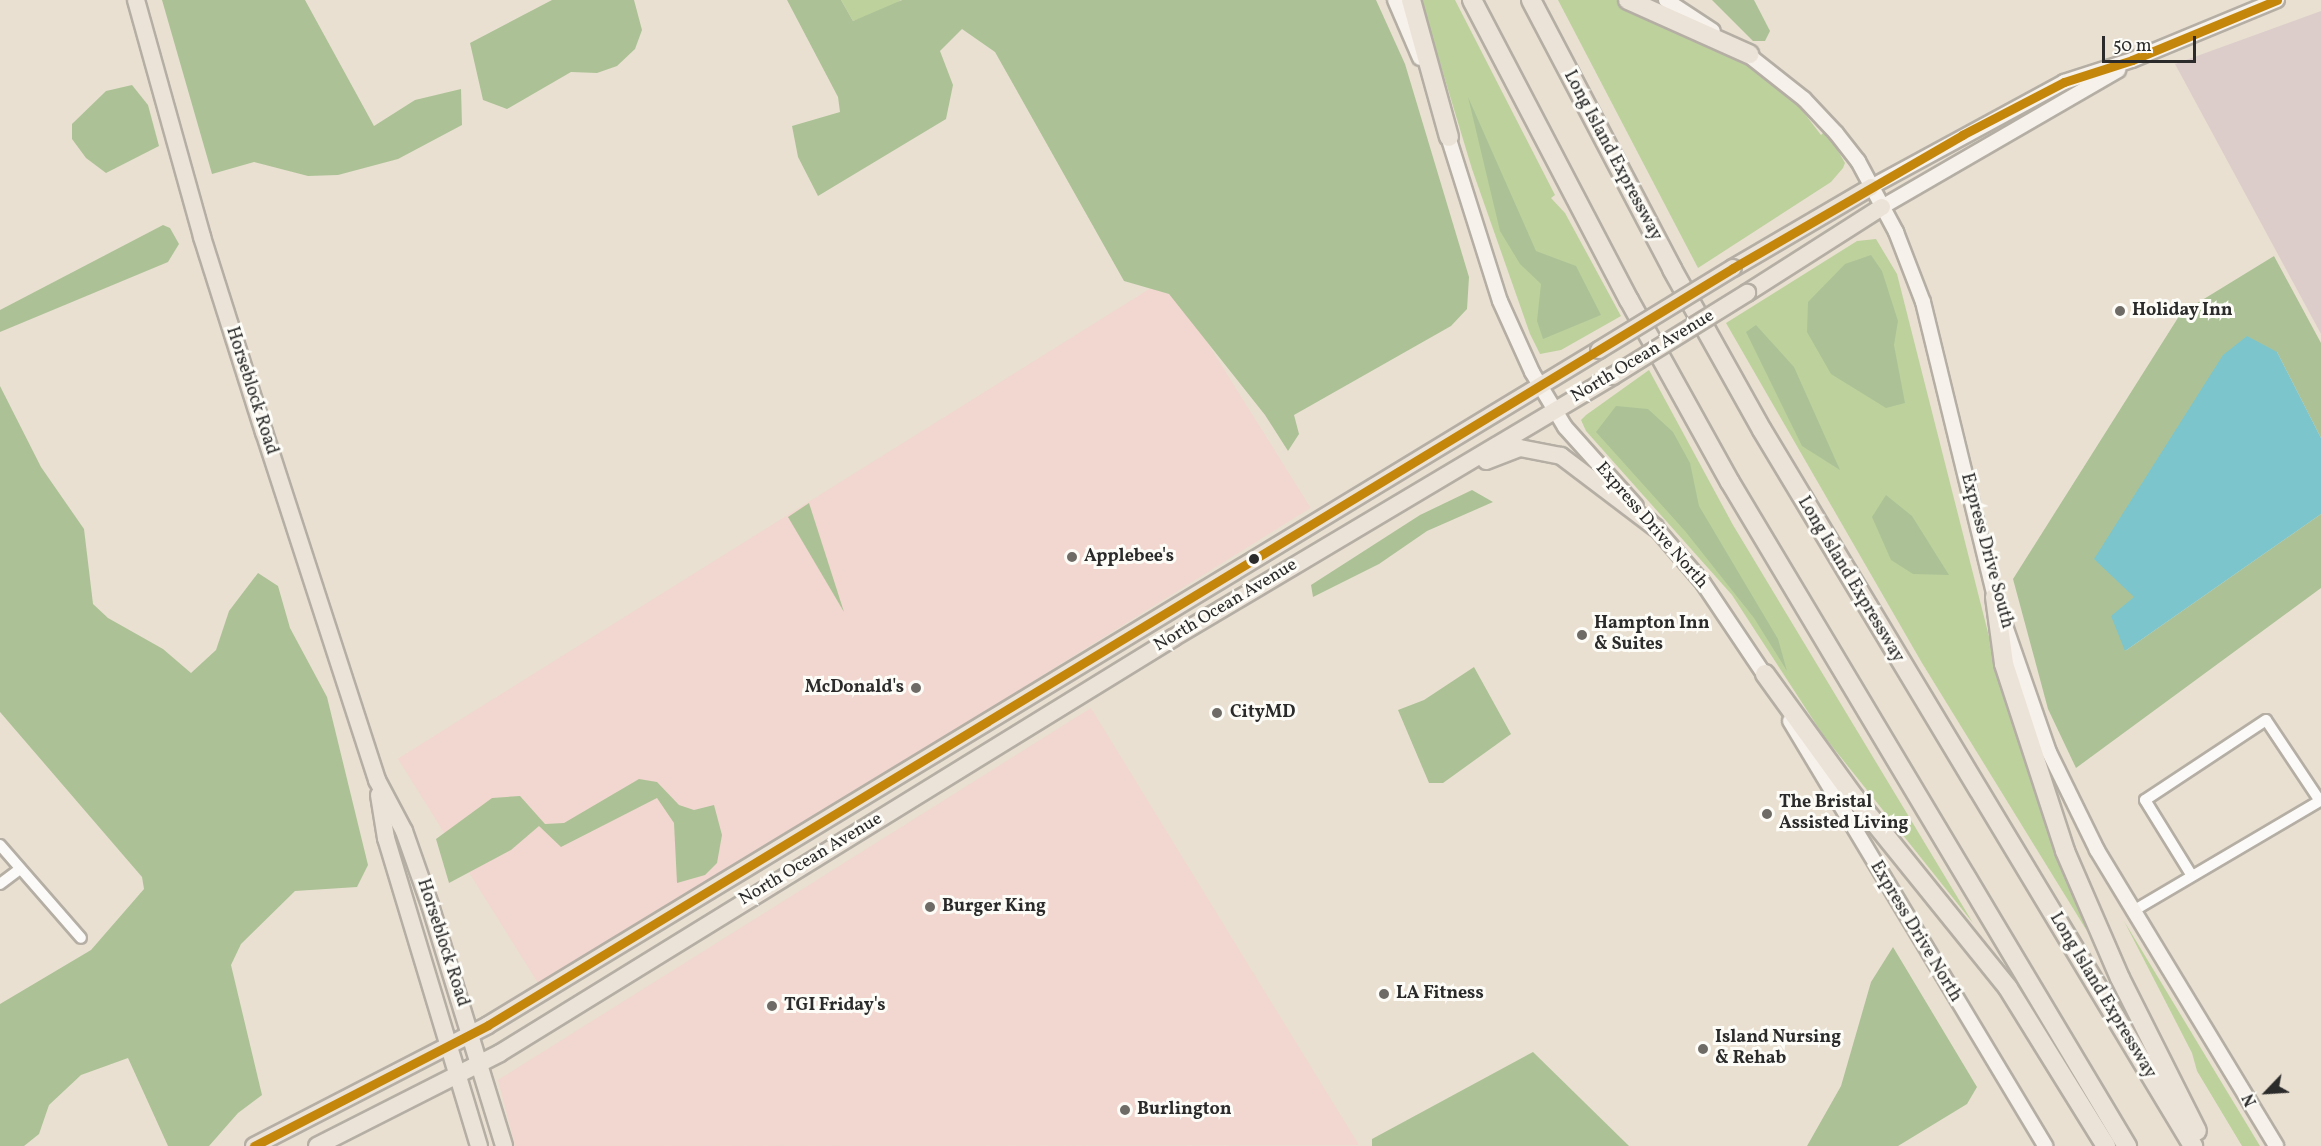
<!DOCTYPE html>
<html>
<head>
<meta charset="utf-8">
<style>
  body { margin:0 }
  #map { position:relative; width:2321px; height:1146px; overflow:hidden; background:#e9e0d1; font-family:Vollkorn,serif }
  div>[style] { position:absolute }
  .built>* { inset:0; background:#f1d7cf; transform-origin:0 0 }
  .industrial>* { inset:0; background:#dccdca }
  .green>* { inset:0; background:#bdd19d }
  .forest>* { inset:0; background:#acc296 }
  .water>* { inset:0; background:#7cc5cc }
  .roads { filter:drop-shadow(2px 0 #b4aea4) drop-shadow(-2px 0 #b4aea4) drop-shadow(0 2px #b4aea4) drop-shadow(0 -2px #b4aea4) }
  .minor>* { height:10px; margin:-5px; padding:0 5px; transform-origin:5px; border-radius:5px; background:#fcfaf8 }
  .secondary>* { height:14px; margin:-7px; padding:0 7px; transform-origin:7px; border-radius:7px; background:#f6f1ea }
  .primary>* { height:16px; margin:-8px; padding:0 8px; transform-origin:8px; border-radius:8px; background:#ece3d8 }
  .trunk>* { height:16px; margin:-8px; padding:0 8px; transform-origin:8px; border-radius:8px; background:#ece3d8 }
  .motorway>* { height:18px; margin:-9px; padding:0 9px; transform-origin:9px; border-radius:9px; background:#ece3d8 }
  .bridges { filter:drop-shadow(2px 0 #b4aea4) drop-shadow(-2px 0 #b4aea4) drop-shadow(0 2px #b4aea4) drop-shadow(0 -2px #b4aea4) }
  .trunk-bridge>* { height:16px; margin:-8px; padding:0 8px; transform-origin:8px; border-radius:8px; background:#ece3d8 }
  .bus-1>* { height:9px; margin:-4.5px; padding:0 4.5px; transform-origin:4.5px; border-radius:4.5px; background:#c4870b }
  .dots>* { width:16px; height:16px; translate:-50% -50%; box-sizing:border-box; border:3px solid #fdfcf7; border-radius:50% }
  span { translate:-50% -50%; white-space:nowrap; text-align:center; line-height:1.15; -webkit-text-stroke:6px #fdfcf7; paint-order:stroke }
  .street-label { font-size:18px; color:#2b2b2b }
  .poi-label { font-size:18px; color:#2b2b2b; font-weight:700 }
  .left { translate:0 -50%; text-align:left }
  .right { translate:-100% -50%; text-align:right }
  .north { position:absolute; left:2237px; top:1062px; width:60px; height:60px; -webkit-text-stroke:4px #fdfcf7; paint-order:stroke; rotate:245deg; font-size:16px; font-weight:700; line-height:24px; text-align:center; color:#2b2b2b }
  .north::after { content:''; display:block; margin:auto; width:21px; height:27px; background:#2b2b2b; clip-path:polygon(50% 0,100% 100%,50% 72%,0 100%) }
  .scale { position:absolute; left:2102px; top:36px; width:94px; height:27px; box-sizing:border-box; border:3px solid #2b2b2b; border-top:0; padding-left:8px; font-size:18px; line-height:21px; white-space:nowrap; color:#2b2b2b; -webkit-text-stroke:4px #fdfcf7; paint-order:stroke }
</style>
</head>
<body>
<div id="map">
  <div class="built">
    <div style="left:1167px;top:278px;width:271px;height:907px;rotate:58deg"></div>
    <div style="clip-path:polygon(1091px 708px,1359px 1145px,515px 1146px,498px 1080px)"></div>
  </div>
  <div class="industrial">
    <div style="clip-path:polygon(2321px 11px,2321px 334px,2175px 64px)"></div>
  </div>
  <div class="green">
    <div style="clip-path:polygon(841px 0,901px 0,888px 9px,853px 21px)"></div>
    <div style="clip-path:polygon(1421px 0,1455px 0,1555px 195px,1551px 198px,1565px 213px,1621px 316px,1561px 350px,1540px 354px,1530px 334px,1472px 169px)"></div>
    <div style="clip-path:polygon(1558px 0,1621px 0,1744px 61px,1798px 105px,1821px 135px,1826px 130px,1845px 163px,1843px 168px,1831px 182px,1698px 268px)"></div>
    <div style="clip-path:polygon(1876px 239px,1897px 274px,1997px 668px,2087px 931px,1922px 663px,1726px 323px,1857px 241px)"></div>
    <div style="clip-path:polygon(1649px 370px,1733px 525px,1973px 923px,1823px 735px,1732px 595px,1586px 431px,1581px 420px,1586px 415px)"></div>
    <div style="clip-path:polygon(2124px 921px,2260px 1146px,2242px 1146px,2197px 1071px,2192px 1053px)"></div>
  </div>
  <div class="forest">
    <div style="clip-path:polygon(162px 0,305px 0,374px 126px,415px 100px,461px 89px,462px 125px,398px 159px,338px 175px,308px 176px,254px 162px,212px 174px)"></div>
    <div style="clip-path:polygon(552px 0,634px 0,642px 30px,635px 49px,617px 66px,597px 73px,571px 72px,507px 109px,483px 100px,470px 43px)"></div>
    <div style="clip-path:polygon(787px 0,841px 0,853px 21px,902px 0,1376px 0,1405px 64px,1469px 277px,1467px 309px,1451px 326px,1294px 415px,1299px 434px,1288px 451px,1265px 415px,1169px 294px,1124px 281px,995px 52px,962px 29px,940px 51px,953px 85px,946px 119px,818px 196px,798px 157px,792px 126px,840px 112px,838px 97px)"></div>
    <div style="clip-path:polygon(1712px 0,1754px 0,1770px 31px,1765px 41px,1753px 41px)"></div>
    <div style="clip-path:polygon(132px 85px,148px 105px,159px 146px,106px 173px,86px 158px,72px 139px,72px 124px,106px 91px)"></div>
    <div style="clip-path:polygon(1468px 97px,1536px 251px,1576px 266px,1601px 315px,1543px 339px,1537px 321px,1541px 284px,1520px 264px,1500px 231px)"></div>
    <div style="clip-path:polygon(163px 225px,170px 228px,179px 244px,168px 262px,0 332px,0 310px)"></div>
    <div style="clip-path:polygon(1871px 255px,1882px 271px,1898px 321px,1894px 345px,1905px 403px,1886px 408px,1831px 374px,1807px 332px,1808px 302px,1845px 264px)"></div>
    <div style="clip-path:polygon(2274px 256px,2321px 343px,2321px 438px,2277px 352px,2134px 597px,2125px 651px,2321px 514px,2321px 588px,2076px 768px,2048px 709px,2013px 579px,2181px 313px)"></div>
    <div style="clip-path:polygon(1756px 325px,1794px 367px,1840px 470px,1802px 446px,1746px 332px)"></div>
    <div style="clip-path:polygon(0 386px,41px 467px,84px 529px,93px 604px,108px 618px,163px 649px,191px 673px,216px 650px,229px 611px,258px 573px,278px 586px,290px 628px,327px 697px,368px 865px,357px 887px,295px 891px,241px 944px,231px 965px,262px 1095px,238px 1113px,209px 1146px,168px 1146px,128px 1058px,81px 1075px,49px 1105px,39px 1134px,24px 1146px,0 1146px,0 1004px,91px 950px,144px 889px,142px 877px,0 712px)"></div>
    <div style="clip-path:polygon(1616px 406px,1648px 409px,1673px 432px,1690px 463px,1699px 506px,1778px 639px,1787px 671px,1754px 618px,1685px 531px,1596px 432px)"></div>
    <div style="clip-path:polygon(1472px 490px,1493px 502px,1427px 531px,1379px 564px,1313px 597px,1311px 585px,1420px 515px)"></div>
    <div style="clip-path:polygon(1886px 495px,1912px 516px,1949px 575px,1913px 574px,1891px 560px,1872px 517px)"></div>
    <div style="clip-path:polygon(809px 503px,844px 612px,788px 517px)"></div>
    <div style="clip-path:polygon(1474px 667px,1511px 734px,1443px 783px,1429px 783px,1398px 710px,1424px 700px)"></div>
    <div style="clip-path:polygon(639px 779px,657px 782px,679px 805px,694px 810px,714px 805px,722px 835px,717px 863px,705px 875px,677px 883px,674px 823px,657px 798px,561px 847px,539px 826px,511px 850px,449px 883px,436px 839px,492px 798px,520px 796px,545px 824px,564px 823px)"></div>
    <div style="clip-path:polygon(1893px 947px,1977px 1087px,1967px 1104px,1898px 1146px,1807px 1146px,1841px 1086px,1871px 982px)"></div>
    <div style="clip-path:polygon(1533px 1052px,1629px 1146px,1372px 1146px,1372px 1139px)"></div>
  </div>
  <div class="water">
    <div style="clip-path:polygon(2247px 336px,2277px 352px,2321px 438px,2321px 514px,2125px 651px,2111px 616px,2134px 597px,2094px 559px,2223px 355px)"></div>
  </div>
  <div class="roads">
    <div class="minor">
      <div style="left:0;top:845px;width:123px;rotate:48.9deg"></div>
      <div style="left:0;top:884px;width:25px;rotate:-37deg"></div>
      <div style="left:2133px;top:911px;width:217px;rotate:-30.5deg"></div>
      <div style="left:2320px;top:801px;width:97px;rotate:-123.7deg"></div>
      <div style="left:2266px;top:720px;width:145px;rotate:146.5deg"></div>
      <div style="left:2145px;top:800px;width:89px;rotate:58.3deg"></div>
    </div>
    <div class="secondary">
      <div style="left:1395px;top:0;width:63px;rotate:66.7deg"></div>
      <div style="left:1666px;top:0;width:56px;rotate:33.4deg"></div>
      <div style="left:1742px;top:50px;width:79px;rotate:38.3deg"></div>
      <div style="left:1804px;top:99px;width:47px;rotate:46.7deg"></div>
      <div style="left:1836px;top:133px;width:36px;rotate:52deg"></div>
      <div style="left:1858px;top:161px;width:81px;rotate:61.8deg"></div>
      <div style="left:1896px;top:232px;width:75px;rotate:68.9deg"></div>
      <div style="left:1923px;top:302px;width:304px;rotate:76.3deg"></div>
      <div style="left:1995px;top:597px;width:164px;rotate:70.8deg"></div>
      <div style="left:2049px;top:752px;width:109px;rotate:63.9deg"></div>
      <div style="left:2097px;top:850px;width:346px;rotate:58.8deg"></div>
      <div style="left:1446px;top:130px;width:179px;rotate:72.5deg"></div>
      <div style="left:1500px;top:301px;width:78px;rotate:65.7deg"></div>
      <div style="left:1532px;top:372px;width:64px;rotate:59deg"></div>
      <div style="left:1565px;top:427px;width:106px;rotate:48.1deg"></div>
      <div style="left:1871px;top:187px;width:220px;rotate:-28.5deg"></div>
      <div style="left:2064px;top:82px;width:71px;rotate:-17.9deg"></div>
      <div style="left:2132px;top:60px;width:157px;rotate:-22.5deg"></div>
      <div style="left:1882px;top:207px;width:273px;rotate:-30.1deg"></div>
      <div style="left:1649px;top:520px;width:83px;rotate:49.4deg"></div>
      <div style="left:1703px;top:583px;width:120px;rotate:56.2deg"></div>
      <div style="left:1790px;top:721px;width:496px;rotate:59deg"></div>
    </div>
    <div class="primary">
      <div style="left:136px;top:0;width:246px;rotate:74.4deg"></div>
      <div style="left:202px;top:237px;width:205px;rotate:72.4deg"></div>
      <div style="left:264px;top:432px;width:366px;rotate:72deg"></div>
      <div style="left:377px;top:780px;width:58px;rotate:62.1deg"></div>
      <div style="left:404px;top:831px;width:78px;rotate:70.6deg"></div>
      <div style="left:430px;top:905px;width:252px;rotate:72.9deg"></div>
      <div style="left:379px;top:795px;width:44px;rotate:80.8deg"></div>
      <div style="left:386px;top:838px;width:322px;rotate:73.2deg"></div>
    </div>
    <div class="trunk">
      <div style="left:1733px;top:268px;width:160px;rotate:-30.4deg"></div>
      <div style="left:1747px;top:293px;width:160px;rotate:-32.5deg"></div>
      <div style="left:1486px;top:461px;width:36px;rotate:-21deg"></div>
      <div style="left:1520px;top:448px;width:42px;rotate:11deg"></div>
      <div style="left:1561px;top:456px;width:118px;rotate:37.1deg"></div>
      <div style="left:254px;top:1146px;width:263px;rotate:-27.3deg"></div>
      <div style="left:488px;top:1025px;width:1300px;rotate:-31.28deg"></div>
      <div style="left:317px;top:1146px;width:205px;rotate:-26.9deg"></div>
      <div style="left:500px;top:1053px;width:791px;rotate:-31.66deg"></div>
      <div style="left:1173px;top:638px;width:512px;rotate:-30.77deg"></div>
    </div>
    <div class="motorway">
      <div style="left:1411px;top:0;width:142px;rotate:74.5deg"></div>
      <div style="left:1472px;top:0;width:339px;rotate:62.4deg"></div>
      <div style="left:1629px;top:300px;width:208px;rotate:61deg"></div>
      <div style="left:1730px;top:482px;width:774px;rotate:59.13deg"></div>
      <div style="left:1531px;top:0;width:304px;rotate:62.3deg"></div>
      <div style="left:1672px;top:269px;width:184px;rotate:60.8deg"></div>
      <div style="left:1762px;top:430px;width:836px;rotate:58.95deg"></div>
      <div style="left:1628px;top:0;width:133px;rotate:24.1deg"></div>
      <div style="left:1995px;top:597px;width:68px;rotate:82.3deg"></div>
      <div style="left:2004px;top:664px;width:197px;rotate:71.9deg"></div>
      <div style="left:2065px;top:851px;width:138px;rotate:66.6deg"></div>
      <div style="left:2120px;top:978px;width:171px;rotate:63.3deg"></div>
      <div style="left:1765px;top:674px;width:152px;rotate:54.1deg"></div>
      <div style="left:1854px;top:797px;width:245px;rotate:51.1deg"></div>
      <div style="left:2008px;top:988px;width:186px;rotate:58.2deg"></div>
    </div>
  </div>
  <div class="bridges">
    <div class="trunk-bridge">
      <div style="left:1599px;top:350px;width:157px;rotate:-31.5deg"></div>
      <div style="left:1613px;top:376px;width:158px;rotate:-31.8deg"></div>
    </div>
  </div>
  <div class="bus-1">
    <div style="left:254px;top:1146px;width:263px;rotate:-27.3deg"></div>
    <div style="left:488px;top:1025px;width:1457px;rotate:-31.3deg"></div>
    <div style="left:1733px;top:268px;width:265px;rotate:-30.1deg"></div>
    <div style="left:1962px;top:135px;width:115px;rotate:-27.5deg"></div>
    <div style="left:2064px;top:82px;width:71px;rotate:-17.9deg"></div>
    <div style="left:2132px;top:60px;width:157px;rotate:-22.5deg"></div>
  </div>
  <div class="dots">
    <div style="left:2120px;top:311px;background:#6e6a65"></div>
    <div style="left:1072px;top:557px;background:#6e6a65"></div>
    <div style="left:1254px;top:559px;background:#2b2b2b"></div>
    <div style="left:1582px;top:635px;background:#6e6a65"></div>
    <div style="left:916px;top:688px;background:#6e6a65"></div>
    <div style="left:1217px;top:713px;background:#6e6a65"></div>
    <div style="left:1767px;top:814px;background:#6e6a65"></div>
    <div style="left:930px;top:907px;background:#6e6a65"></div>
    <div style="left:1384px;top:994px;background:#6e6a65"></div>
    <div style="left:772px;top:1006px;background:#6e6a65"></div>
    <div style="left:1703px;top:1049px;background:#6e6a65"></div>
    <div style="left:1125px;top:1110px;background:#6e6a65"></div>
  </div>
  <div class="street-label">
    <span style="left:1612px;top:156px;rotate:62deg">Long Island Expressway</span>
    <span style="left:1643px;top:357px;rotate:-31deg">North Ocean Avenue</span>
    <span style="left:251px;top:391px;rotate:72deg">Horseblock Road</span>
    <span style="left:1651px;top:526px;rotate:49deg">Express Drive North</span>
    <span style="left:1986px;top:551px;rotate:75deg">Express Drive South</span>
    <span style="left:1850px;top:580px;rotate:59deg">Long Island Expressway</span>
    <span style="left:1226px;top:606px;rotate:-31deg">North Ocean Avenue</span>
    <span style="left:811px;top:860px;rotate:-31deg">North Ocean Avenue</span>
    <span style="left:1915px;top:932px;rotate:59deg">Express Drive North</span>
    <span style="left:442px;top:943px;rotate:72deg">Horseblock Road</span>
    <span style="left:2102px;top:996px;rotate:59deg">Long Island Expressway</span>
  </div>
  <div class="poi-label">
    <span class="left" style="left:2132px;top:311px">Holiday Inn</span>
    <span class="left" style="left:1084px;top:557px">Applebee's</span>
    <span class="left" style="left:1594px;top:635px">Hampton Inn<br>&amp; Suites</span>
    <span class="right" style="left:904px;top:688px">McDonald's</span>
    <span class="left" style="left:1230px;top:713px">CityMD</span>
    <span class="left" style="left:1779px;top:814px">The Bristal<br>Assisted Living</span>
    <span class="left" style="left:942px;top:907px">Burger King</span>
    <span class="left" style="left:1396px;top:994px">LA Fitness</span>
    <span class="left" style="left:784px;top:1006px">TGI Friday's</span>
    <span class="left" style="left:1715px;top:1049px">Island Nursing<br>&amp; Rehab</span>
    <span class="left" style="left:1137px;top:1110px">Burlington</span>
  </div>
  <div class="north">N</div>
  <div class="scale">50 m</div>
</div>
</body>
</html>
